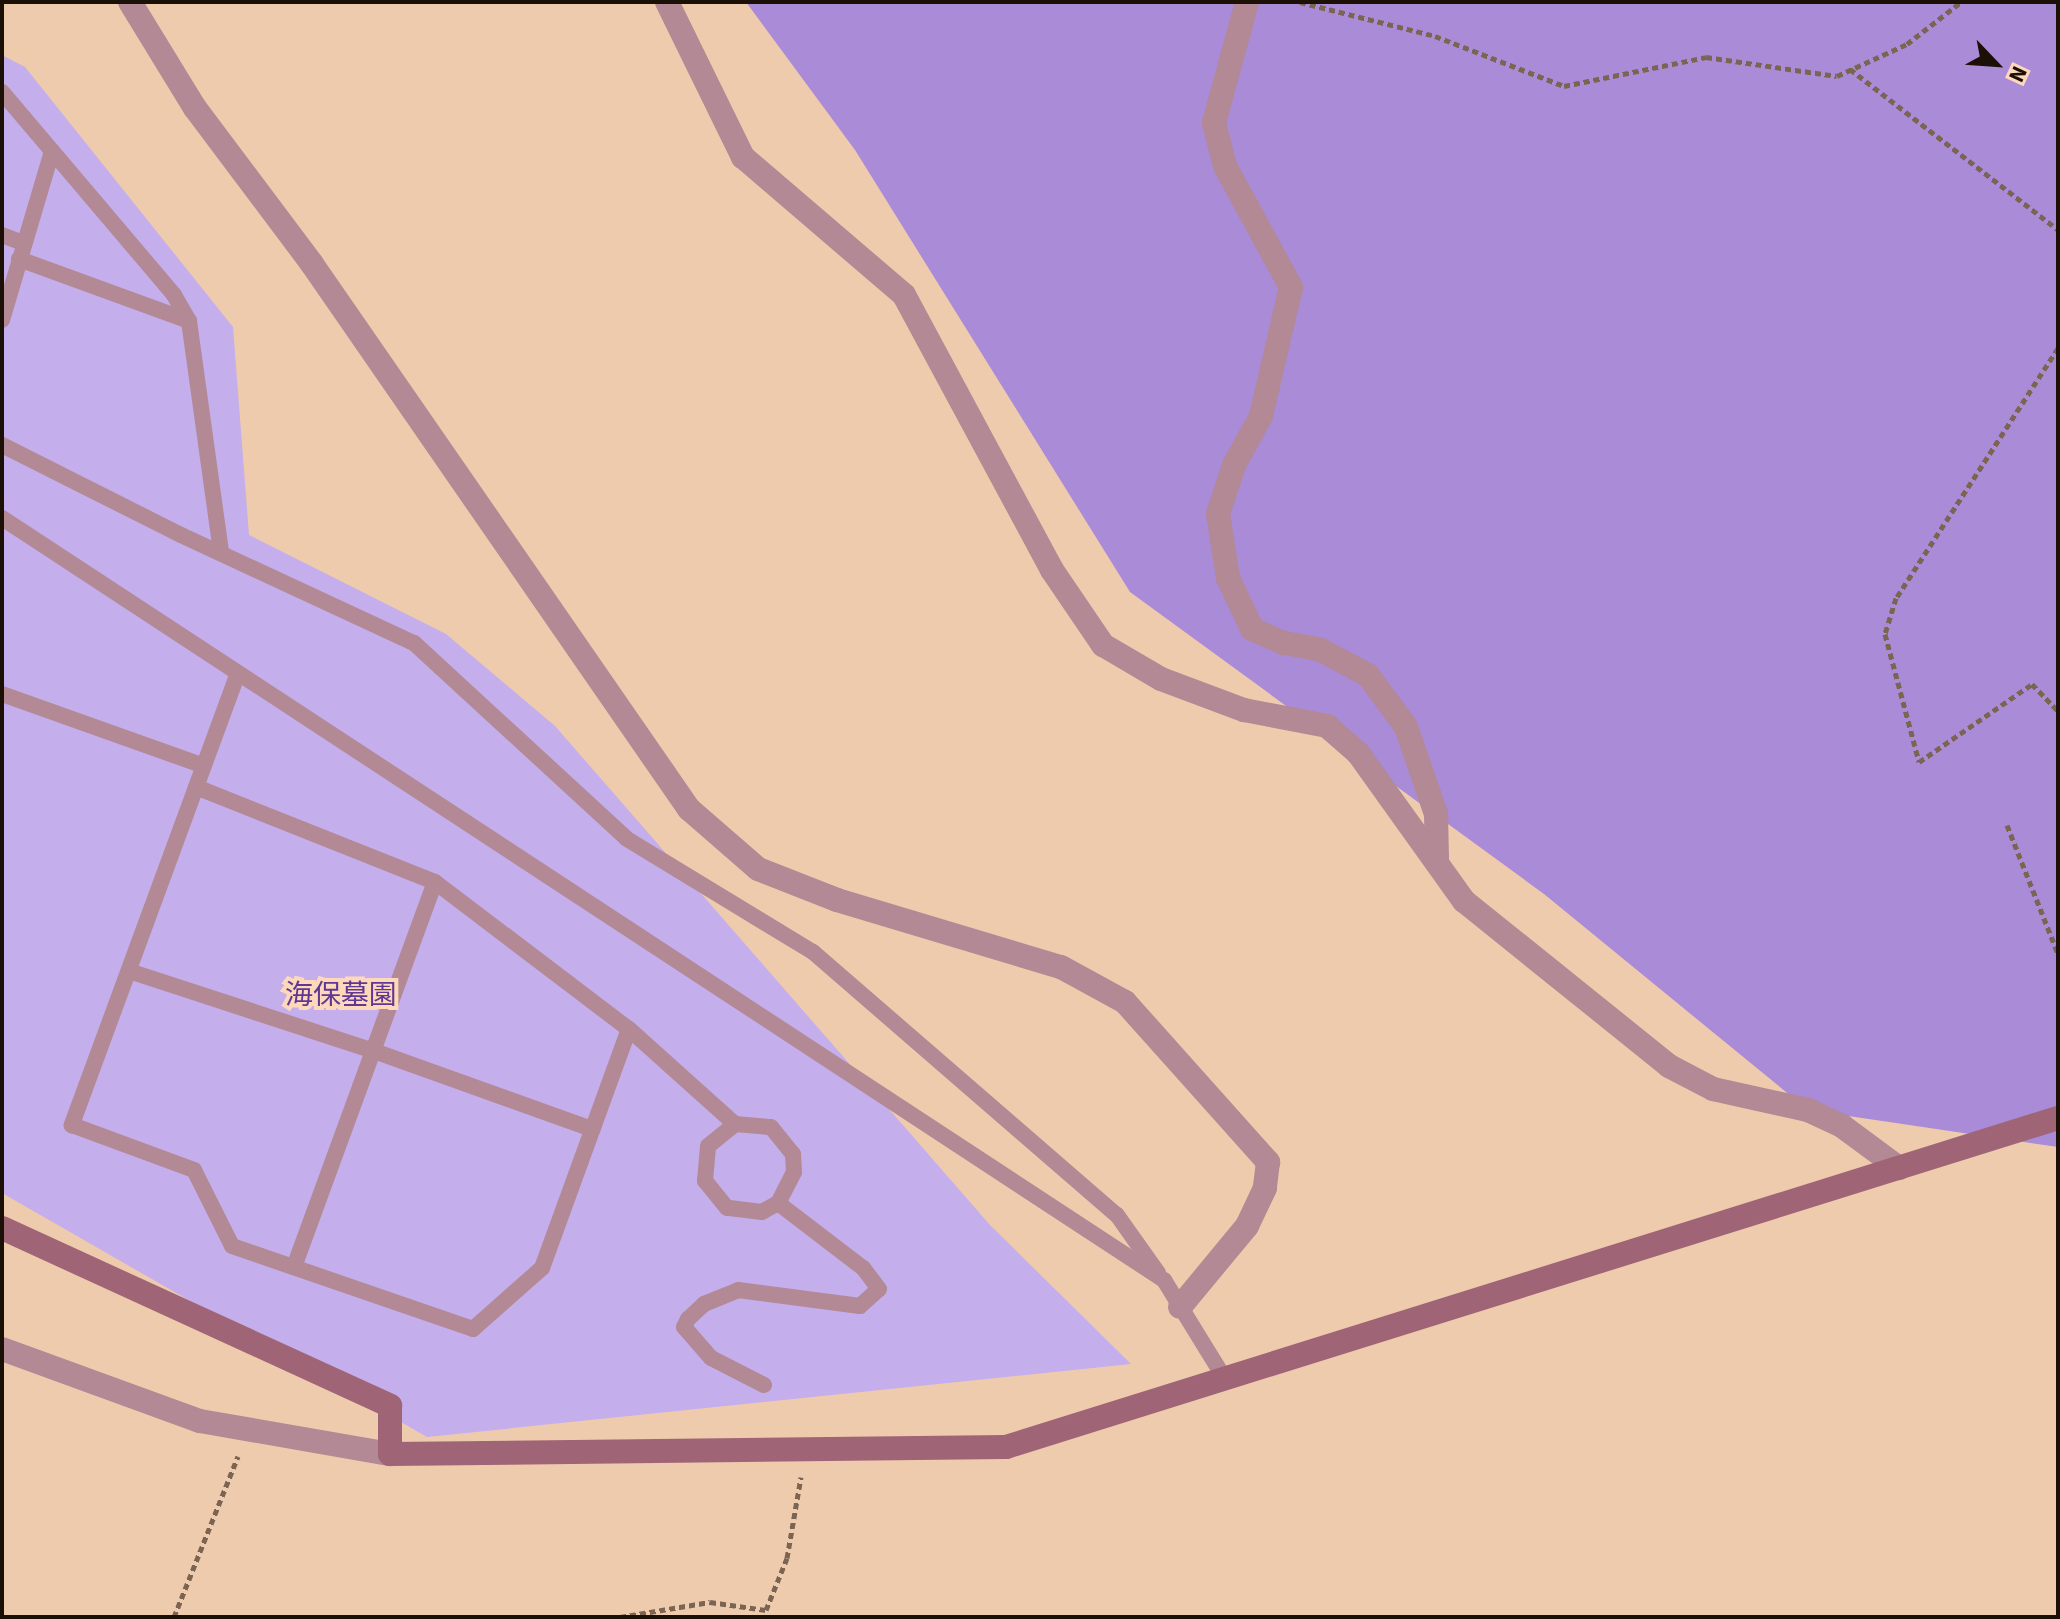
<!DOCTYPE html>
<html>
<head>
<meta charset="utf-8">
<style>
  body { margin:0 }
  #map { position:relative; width:2060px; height:1619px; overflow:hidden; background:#efcbae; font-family:"Source Sans 3","Noto Sans JP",sans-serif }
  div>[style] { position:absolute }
  .green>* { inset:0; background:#c4aeeb }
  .forest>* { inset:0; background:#a98bd8 }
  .path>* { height:5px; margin-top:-2.5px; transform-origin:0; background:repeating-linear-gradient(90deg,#7b6552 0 6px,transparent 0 10px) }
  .lane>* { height:16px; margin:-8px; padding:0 8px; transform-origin:8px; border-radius:8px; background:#b28994 }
  .street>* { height:24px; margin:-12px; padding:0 12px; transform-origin:12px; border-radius:12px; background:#b28994 }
  .secondary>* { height:24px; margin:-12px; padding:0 12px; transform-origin:12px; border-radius:12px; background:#9f6576 }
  span { translate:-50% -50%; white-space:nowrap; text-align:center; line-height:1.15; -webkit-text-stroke:8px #fdd8bb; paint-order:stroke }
  .park-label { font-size:28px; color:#603792 }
  .frame { position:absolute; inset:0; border:4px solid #1c1006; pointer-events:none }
  .north { position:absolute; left:1956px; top:24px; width:80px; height:80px; -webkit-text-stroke:6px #fdd8bb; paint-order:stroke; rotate:115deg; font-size:22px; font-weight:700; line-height:32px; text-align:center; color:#1c1006 }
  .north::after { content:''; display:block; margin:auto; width:28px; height:36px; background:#1c1006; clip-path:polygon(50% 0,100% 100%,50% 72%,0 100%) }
</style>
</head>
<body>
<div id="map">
  <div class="green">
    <div style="clip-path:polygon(2px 55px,25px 67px,233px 327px,249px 535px,446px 634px,555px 726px,990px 1225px,1131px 1364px,427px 1437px,2px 1193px)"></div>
  </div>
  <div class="forest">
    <div style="clip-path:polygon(746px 2px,2058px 2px,2058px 1147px,1808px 1110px,1544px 894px,1130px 592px,855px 150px)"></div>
  </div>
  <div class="path">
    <div style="left:1300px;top:2px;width:139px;rotate:14.1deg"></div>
    <div style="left:1435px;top:36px;width:138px;rotate:21.2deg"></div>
    <div style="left:1564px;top:86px;width:145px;rotate:-11.5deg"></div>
    <div style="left:1706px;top:57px;width:132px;rotate:8.3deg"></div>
    <div style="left:1837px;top:76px;width:77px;rotate:-24.6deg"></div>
    <div style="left:1907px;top:44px;width:68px;rotate:-37.9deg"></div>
    <div style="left:1850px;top:69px;width:263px;rotate:37.7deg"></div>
    <div style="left:2058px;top:348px;width:298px;rotate:122.9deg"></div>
    <div style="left:1896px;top:598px;width:38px;rotate:107deg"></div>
    <div style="left:1885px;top:634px;width:132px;rotate:75.1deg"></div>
    <div style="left:1919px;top:762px;width:137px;rotate:-34.6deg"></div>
    <div style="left:2032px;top:684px;width:37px;rotate:46deg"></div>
    <div style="left:2007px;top:825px;width:139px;rotate:68.4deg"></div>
    <div style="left:174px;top:1617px;width:173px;rotate:-68.3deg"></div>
    <div style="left:620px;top:1617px;width:91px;rotate:-9.5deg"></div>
    <div style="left:710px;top:1602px;width:57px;rotate:8.1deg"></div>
    <div style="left:766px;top:1610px;width:56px;rotate:-68deg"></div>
    <div style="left:787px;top:1558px;width:82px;rotate:-80.2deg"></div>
  </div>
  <div class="lane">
    <div style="left:2px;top:92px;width:266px;rotate:49.7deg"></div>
    <div style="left:174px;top:295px;width:30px;rotate:60deg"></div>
    <div style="left:189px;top:321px;width:234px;rotate:82.1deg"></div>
    <div style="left:2px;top:235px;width:22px;rotate:21deg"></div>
    <div style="left:19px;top:259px;width:181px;rotate:20deg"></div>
    <div style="left:2px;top:320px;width:176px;rotate:-73.5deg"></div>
    <div style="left:2px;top:445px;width:200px;rotate:26.7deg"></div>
    <div style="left:181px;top:535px;width:257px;rotate:24.9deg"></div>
    <div style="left:414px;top:643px;width:289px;rotate:42.6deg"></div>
    <div style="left:627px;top:839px;width:218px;rotate:31.3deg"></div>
    <div style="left:813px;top:952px;width:402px;rotate:40.9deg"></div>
    <div style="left:1117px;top:1215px;width:71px;rotate:54.7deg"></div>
    <div style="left:2px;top:518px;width:1390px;rotate:33.26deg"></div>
    <div style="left:1164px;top:1280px;width:116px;rotate:58.4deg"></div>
    <div style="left:238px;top:673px;width:482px;rotate:110.2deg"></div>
    <div style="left:72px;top:1125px;width:130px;rotate:20.2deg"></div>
    <div style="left:194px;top:1170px;width:85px;rotate:63.4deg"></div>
    <div style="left:232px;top:1246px;width:255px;rotate:19deg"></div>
    <div style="left:473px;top:1329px;width:92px;rotate:-41.5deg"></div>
    <div style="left:542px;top:1268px;width:254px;rotate:-70deg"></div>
    <div style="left:2px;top:694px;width:214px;rotate:19.6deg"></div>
    <div style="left:196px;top:787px;width:257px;rotate:21.7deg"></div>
    <div style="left:435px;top:882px;width:243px;rotate:37.2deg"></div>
    <div style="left:629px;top:1029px;width:142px;rotate:41.9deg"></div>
    <div style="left:735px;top:1124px;width:36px;rotate:5deg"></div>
    <div style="left:771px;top:1127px;width:35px;rotate:51deg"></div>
    <div style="left:793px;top:1154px;width:18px;rotate:87deg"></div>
    <div style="left:794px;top:1172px;width:35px;rotate:117deg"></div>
    <div style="left:778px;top:1203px;width:18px;rotate:151deg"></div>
    <div style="left:762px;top:1212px;width:35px;rotate:-173deg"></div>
    <div style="left:727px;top:1208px;width:35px;rotate:-129deg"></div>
    <div style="left:705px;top:1181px;width:35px;rotate:-85deg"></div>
    <div style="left:708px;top:1146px;width:35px;rotate:-39deg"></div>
    <div style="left:129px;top:971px;width:258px;rotate:18.1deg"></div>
    <div style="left:374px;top:1051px;width:232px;rotate:19.7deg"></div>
    <div style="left:294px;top:1267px;width:410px;rotate:-69.9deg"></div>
    <div style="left:764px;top:1385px;width:59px;rotate:-153deg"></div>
    <div style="left:711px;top:1358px;width:41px;rotate:-131.1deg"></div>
    <div style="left:684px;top:1327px;width:9px;rotate:-63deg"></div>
    <div style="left:688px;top:1319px;width:22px;rotate:-43deg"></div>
    <div style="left:704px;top:1304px;width:37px;rotate:-22deg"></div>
    <div style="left:738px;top:1290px;width:123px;rotate:7.5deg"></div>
    <div style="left:860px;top:1306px;width:25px;rotate:-42deg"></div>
    <div style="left:879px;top:1289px;width:26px;rotate:-127deg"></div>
    <div style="left:863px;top:1268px;width:107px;rotate:-142.6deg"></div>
  </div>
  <div class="street">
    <div style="left:130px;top:2px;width:124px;rotate:58.5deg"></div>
    <div style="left:195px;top:108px;width:195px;rotate:53.1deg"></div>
    <div style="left:312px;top:264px;width:663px;rotate:55.33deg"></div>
    <div style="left:689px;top:809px;width:91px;rotate:41deg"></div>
    <div style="left:758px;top:869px;width:85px;rotate:21.4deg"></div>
    <div style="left:837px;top:900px;width:234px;rotate:16.7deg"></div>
    <div style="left:1061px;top:967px;width:73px;rotate:28.7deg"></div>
    <div style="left:1125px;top:1002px;width:215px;rotate:48.2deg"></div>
    <div style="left:1268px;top:1162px;width:26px;rotate:97deg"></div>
    <div style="left:1265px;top:1188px;width:42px;rotate:115.3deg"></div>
    <div style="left:1247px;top:1226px;width:105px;rotate:129.6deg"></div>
    <div style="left:667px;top:2px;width:173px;rotate:63.9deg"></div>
    <div style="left:743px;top:157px;width:212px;rotate:40.6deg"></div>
    <div style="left:904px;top:295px;width:312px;rotate:61.7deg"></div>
    <div style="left:1052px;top:570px;width:91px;rotate:55.8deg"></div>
    <div style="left:1103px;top:645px;width:67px;rotate:30.4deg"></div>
    <div style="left:1161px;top:679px;width:89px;rotate:20.5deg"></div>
    <div style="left:1244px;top:710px;width:85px;rotate:10.9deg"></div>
    <div style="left:1327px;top:726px;width:41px;rotate:41.1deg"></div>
    <div style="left:1358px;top:753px;width:182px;rotate:54.4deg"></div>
    <div style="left:1464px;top:901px;width:263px;rotate:38.8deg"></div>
    <div style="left:1669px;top:1066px;width:50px;rotate:27.6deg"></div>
    <div style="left:1713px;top:1089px;width:97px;rotate:12.5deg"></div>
    <div style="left:1808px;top:1110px;width:38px;rotate:25deg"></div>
    <div style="left:1842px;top:1126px;width:71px;rotate:36.4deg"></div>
    <div style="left:1247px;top:2px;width:125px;rotate:105.3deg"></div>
    <div style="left:1214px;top:123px;width:44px;rotate:75.7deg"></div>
    <div style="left:1225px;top:166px;width:138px;rotate:61.4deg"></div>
    <div style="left:1291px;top:287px;width:132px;rotate:103.1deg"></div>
    <div style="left:1261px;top:416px;width:56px;rotate:118.9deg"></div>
    <div style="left:1234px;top:465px;width:52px;rotate:108.1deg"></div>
    <div style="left:1218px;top:514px;width:65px;rotate:81.1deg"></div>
    <div style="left:1228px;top:578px;width:56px;rotate:64.8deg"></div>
    <div style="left:1252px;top:629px;width:35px;rotate:24deg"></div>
    <div style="left:1284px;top:643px;width:36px;rotate:10deg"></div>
    <div style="left:1319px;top:649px;width:55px;rotate:28deg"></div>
    <div style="left:1368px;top:675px;width:64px;rotate:53.8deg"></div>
    <div style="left:1406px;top:727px;width:92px;rotate:71deg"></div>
    <div style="left:1436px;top:814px;width:45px;rotate:88.7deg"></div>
    <div style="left:2px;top:1349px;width:211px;rotate:20deg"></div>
    <div style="left:200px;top:1421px;width:193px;rotate:9.9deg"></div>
  </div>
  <div class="secondary">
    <div style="left:2px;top:1228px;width:427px;rotate:24.6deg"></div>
    <div style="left:390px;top:1406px;width:48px;rotate:90deg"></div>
    <div style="left:390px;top:1454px;width:616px;rotate:-0.65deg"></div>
    <div style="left:1006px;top:1447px;width:1102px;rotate:-17.37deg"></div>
  </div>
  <div class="park-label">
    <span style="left:341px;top:995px">海保墓園</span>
  </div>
  <div class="frame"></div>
  <div class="north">N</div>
</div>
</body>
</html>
